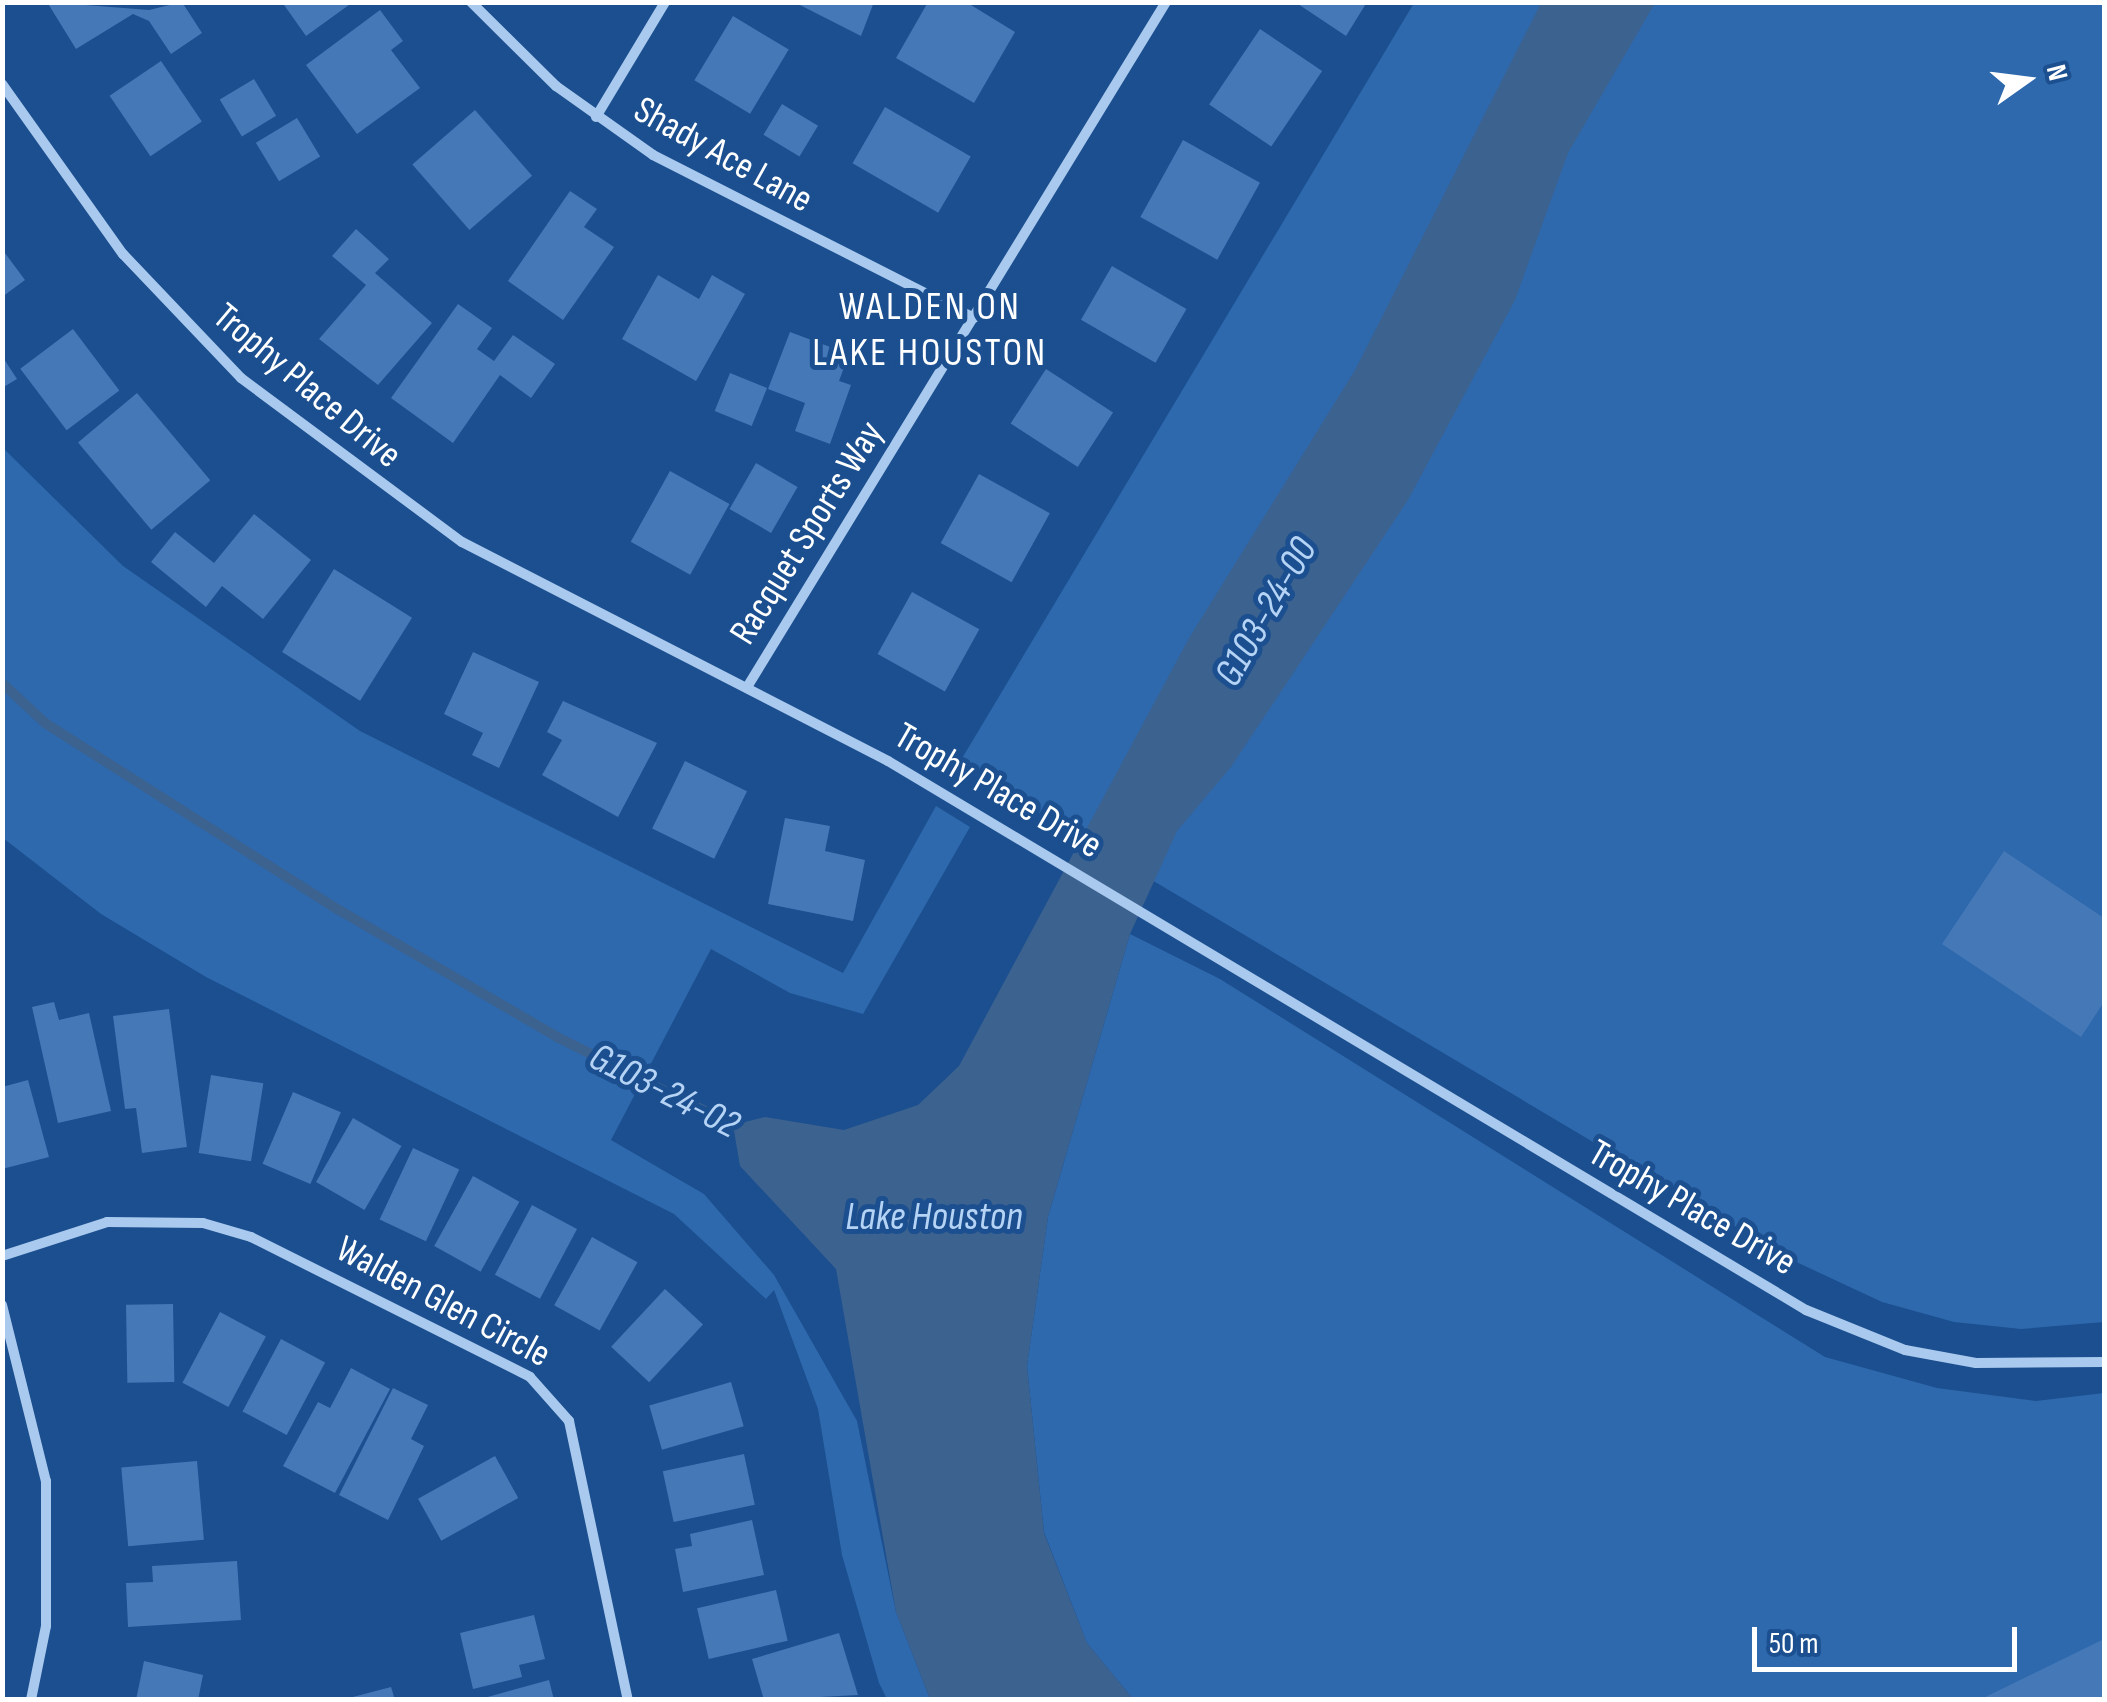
<!DOCTYPE html>
<html>
<head>
<meta charset="utf-8">
<style>
  body { margin:0 }
  #map { position:relative; width:2107px; height:1702px; overflow:hidden; background:#1b4f8f; font-family:"Sofia Sans Condensed",sans-serif }
  div>[style] { position:absolute }
  .green>* { inset:0; background:#2e69ad }
  .water>* { inset:0; background:#3c6290 }
  .stream>* { height:10px; margin:-5px; padding:0 5px; transform-origin:5px; border-radius:5px; background:#3c6290 }
  .building>* { inset:0; background:#4478b7; transform-origin:0 0 }
  .street>* { height:10px; margin:-5px; padding:0 5px; transform-origin:5px; border-radius:5px; background:#a9c9ee }
  span { translate:-50% -50%; white-space:nowrap; text-align:center; line-height:1.15; -webkit-text-stroke:10px #1b4f8f; paint-order:stroke }
  .street-label { font-size:38px; color:#fff }
  .neighbourhood-label { font-size:40px; color:#fff; letter-spacing:2.5px }
  .water-label { font-size:40px; color:#b5d3f5; font-style:italic }
  .frame { position:absolute; inset:0; border:5px solid #fff; pointer-events:none }
  .north { position:absolute; left:1977px; top:30px; width:100px; height:100px; -webkit-text-stroke:8px #1b4f8f; paint-order:stroke; rotate:76deg; font-size:28px; font-weight:700; line-height:40px; text-align:center; color:#fff }
  .north::after { content:''; display:block; margin:auto; width:35px; height:45px; background:#fff; clip-path:polygon(50% 0,100% 100%,50% 72%,0 100%) }
  .scale { position:absolute; left:1752px; top:1627px; width:265px; height:45px; box-sizing:border-box; border:5px solid #fff; border-top:0; padding-left:12px; font-size:30px; line-height:35px; white-space:nowrap; color:#fff; -webkit-text-stroke:8px #1b4f8f; paint-order:stroke }
</style>
</head>
<body>
<div id="map">
  <div class="green">
    <div style="clip-path:polygon(1414px 3px,2104px 3px,2104px 1322px,2021px 1329px,1954px 1322px,1882px 1302px,1792px 1260px,958px 765px)"></div>
    <div style="clip-path:polygon(2px 447px,123px 566px,360px 731px,843px 973px,936px 806px,970px 827px,863px 1014px,790px 993px,711px 949px,611px 1140px,704px 1194px,774px 1275px,857px 1421px,896px 1612px,930px 1699px,887px 1699px,879px 1683px,842px 1555px,818px 1409px,774px 1290px,766px 1299px,674px 1214px,206px 977px,101px 914px,3px 838px)"></div>
    <div style="clip-path:polygon(1130px 934px,1220px 979px,1825px 1357px,1937px 1388px,2036px 1401px,2104px 1393px,2104px 1699px,1133px 1699px,1087px 1643px,1044px 1532px,1027px 1366px,1048px 1217px)"></div>
  </div>
  <div class="water">
    <div style="clip-path:polygon(1541px 3px,1655px 3px,1568px 153px,1515px 300px,1408px 500px,1231px 767px,1177px 831px,1130px 934px,1048px 1217px,1027px 1366px,1044px 1533px,1087px 1643px,1133px 1699px,930px 1699px,896px 1612px,836px 1269px,740px 1166px,733px 1125px,765px 1117px,844px 1130px,918px 1105px,959px 1066px,1189px 638px,1355px 370px)"></div>
  </div>
  <div class="stream">
    <div style="left:2px;top:683px;width:59px;rotate:42.9deg"></div>
    <div style="left:45px;top:723px;width:348px;rotate:32.5deg"></div>
    <div style="left:339px;top:910px;width:252px;rotate:30.2deg"></div>
    <div style="left:557px;top:1037px;width:210px;rotate:26.6deg"></div>
  </div>
  <div class="building">
    <div style="clip-path:polygon(47px 2px,149px 10px,182px 2px,202px 33px,171px 54px,149px 21px,133px 14px,76px 49px)"></div>
    <div style="clip-path:polygon(282px 2px,353px 2px,306px 36px)"></div>
    <div style="clip-path:polygon(794px 2px,874px 2px,861px 36px)"></div>
    <div style="clip-path:polygon(928px 2px,966px 2px,1015px 32px,974px 103px,896px 58px)"></div>
    <div style="clip-path:polygon(1295px 2px,1367px 2px,1346px 36px)"></div>
    <div style="clip-path:polygon(380px 10px,403px 41px,391px 50px,420px 88px,357px 134px,306px 65px)"></div>
    <div style="left:733px;top:16px;width:65px;height:75px;rotate:31deg"></div>
    <div style="left:1260px;top:29px;width:75px;height:91px;rotate:34deg"></div>
    <div style="left:161px;top:61px;width:73px;height:62px;rotate:56deg"></div>
    <div style="left:254px;top:79px;width:43px;height:40px;rotate:59deg"></div>
    <div style="left:782px;top:104px;width:42px;height:36px;rotate:31deg"></div>
    <div style="left:885px;top:107px;width:99px;height:65px;rotate:30deg"></div>
    <div style="left:475px;top:110px;width:87px;height:83px;rotate:49deg"></div>
    <div style="left:297px;top:118px;width:45px;height:48px;rotate:59deg"></div>
    <div style="left:1183px;top:140px;width:88px;height:88px;rotate:29deg"></div>
    <div style="clip-path:polygon(570px 191px,597px 209px,584px 227px,614px 247px,563px 320px,508px 281px)"></div>
    <div style="clip-path:polygon(356px 229px,389px 259px,375px 273px,432px 323px,378px 385px,319px 339px,366px 285px,332px 256px)"></div>
    <div style="clip-path:polygon(2px 249px,25px 280px,2px 297px)"></div>
    <div style="left:1112px;top:266px;width:86px;height:62px;rotate:30deg"></div>
    <div style="clip-path:polygon(658px 275px,699px 299px,712px 275px,745px 294px,696px 381px,622px 339px)"></div>
    <div style="clip-path:polygon(458px 304px,492px 328px,477px 349px,494px 361px,513px 335px,555px 364px,531px 398px,500px 375px,453px 443px,391px 398px)"></div>
    <div style="left:73px;top:329px;width:77px;height:66px;rotate:53deg"></div>
    <div style="clip-path:polygon(790px 332px,849px 354px,839px 381px,851px 385px,830px 444px,795px 431px,805px 403px,768px 389px)"></div>
    <div style="clip-path:polygon(2px 356px,17px 379px,2px 388px)"></div>
    <div style="left:1046px;top:369px;width:80px;height:65px;rotate:33deg"></div>
    <div style="left:730px;top:373px;width:40px;height:41px;rotate:22deg"></div>
    <div style="left:137px;top:393px;width:114px;height:77px;rotate:50deg"></div>
    <div style="left:756px;top:463px;width:48px;height:53px;rotate:30deg"></div>
    <div style="left:670px;top:471px;width:68px;height:81px;rotate:29deg"></div>
    <div style="left:979px;top:474px;width:81px;height:79px;rotate:29deg"></div>
    <div style="clip-path:polygon(254px 514px,311px 560px,263px 619px,222px 586px,206px 607px,151px 562px,175px 532px,214px 563px)"></div>
    <div style="left:334px;top:569px;width:92px;height:98px;rotate:32deg"></div>
    <div style="left:912px;top:592px;width:77px;height:71px;rotate:29deg"></div>
    <div style="clip-path:polygon(473px 652px,539px 682px,499px 768px,472px 755px,483px 733px,444px 714px)"></div>
    <div style="clip-path:polygon(563px 701px,657px 743px,618px 817px,542px 775px,562px 740px,547px 732px)"></div>
    <div style="left:685px;top:761px;width:69px;height:75px;rotate:26deg"></div>
    <div style="clip-path:polygon(785px 818px,830px 826px,825px 851px,865px 860px,853px 921px,768px 904px)"></div>
    <div style="clip-path:polygon(2004px 851px,2104px 918px,2104px 1002px,2081px 1037px,1942px 944px)"></div>
    <div style="clip-path:polygon(54px 1002px,59px 1020px,89px 1013px,111px 1111px,58px 1123px,32px 1007px)"></div>
    <div style="clip-path:polygon(169px 1009px,187px 1147px,142px 1153px,136px 1108px,125px 1109px,113px 1016px)"></div>
    <div style="left:211px;top:1075px;width:53px;height:79px;rotate:9deg"></div>
    <div style="clip-path:polygon(28px 1080px,49px 1157px,2px 1169px,2px 1087px)"></div>
    <div style="left:293px;top:1092px;width:52px;height:78px;rotate:23deg"></div>
    <div style="left:353px;top:1118px;width:56px;height:74px;rotate:30deg"></div>
    <div style="left:413px;top:1148px;width:51px;height:79px;rotate:25deg"></div>
    <div style="left:473px;top:1176px;width:53px;height:80px;rotate:29deg"></div>
    <div style="left:532px;top:1205px;width:51px;height:79px;rotate:28deg"></div>
    <div style="left:592px;top:1237px;width:52px;height:78px;rotate:29deg"></div>
    <div style="left:665px;top:1289px;width:52px;height:79px;rotate:43deg"></div>
    <div style="left:173px;top:1304px;width:78px;height:47px;rotate:89deg"></div>
    <div style="left:220px;top:1312px;width:52px;height:80px;rotate:28deg"></div>
    <div style="left:281px;top:1339px;width:50px;height:82px;rotate:28deg"></div>
    <div style="clip-path:polygon(351px 1368px,390px 1389px,335px 1493px,283px 1466px,318px 1402px,330px 1408px)"></div>
    <div style="left:731px;top:1382px;width:46px;height:85px;rotate:74deg"></div>
    <div style="clip-path:polygon(393px 1388px,428px 1405px,411px 1439px,424px 1446px,388px 1520px,339px 1495px)"></div>
    <div style="left:744px;top:1454px;width:52px;height:83px;rotate:78deg"></div>
    <div style="left:495px;top:1456px;width:48px;height:88px;rotate:61deg"></div>
    <div style="left:197px;top:1461px;width:79px;height:76px;rotate:85deg"></div>
    <div style="clip-path:polygon(752px 1520px,764px 1575px,683px 1592px,675px 1549px,692px 1546px,690px 1534px)"></div>
    <div style="clip-path:polygon(237px 1561px,241px 1620px,128px 1627px,126px 1583px,153px 1582px,152px 1566px)"></div>
    <div style="left:776px;top:1590px;width:52px;height:81px;rotate:77deg"></div>
    <div style="clip-path:polygon(534px 1615px,545px 1659px,519px 1665px,522px 1677px,473px 1689px,460px 1633px)"></div>
    <div style="clip-path:polygon(839px 1633px,858px 1695px,764px 1700px,752px 1659px)"></div>
    <div style="clip-path:polygon(2104px 1639px,2104px 1700px,1979px 1700px)"></div>
    <div style="clip-path:polygon(144px 1661px,203px 1675px,198px 1700px,136px 1700px)"></div>
    <div style="clip-path:polygon(549px 1680px,554px 1700px,484px 1700px,484px 1698px)"></div>
    <div style="clip-path:polygon(391px 1687px,395px 1700px,349px 1700px,349px 1698px)"></div>
  </div>
  <div class="street">
    <div style="left:471px;top:2px;width:120px;rotate:44.7deg"></div>
    <div style="left:556px;top:86px;width:119px;rotate:35.4deg"></div>
    <div style="left:653px;top:155px;width:360px;rotate:26.9deg"></div>
    <div style="left:2px;top:84px;width:209px;rotate:54.6deg"></div>
    <div style="left:123px;top:254px;width:171px;rotate:46.4deg"></div>
    <div style="left:241px;top:378px;width:275px;rotate:36.6deg"></div>
    <div style="left:462px;top:542px;width:479px;rotate:27.2deg"></div>
    <div style="left:888px;top:761px;width:1070px;rotate:30.88deg"></div>
    <div style="left:1806px;top:1310px;width:107px;rotate:22deg"></div>
    <div style="left:1905px;top:1350px;width:72px;rotate:10.4deg"></div>
    <div style="left:1976px;top:1363px;width:128px;rotate:-0.4deg"></div>
    <div style="left:596px;top:117px;width:134px;rotate:-59deg"></div>
    <div style="left:749px;top:684px;width:799px;rotate:-58.56deg"></div>
    <div style="left:2px;top:1256px;width:110px;rotate:-17.9deg"></div>
    <div style="left:107px;top:1222px;width:96px;rotate:0.6deg"></div>
    <div style="left:203px;top:1223px;width:50px;rotate:16.3deg"></div>
    <div style="left:251px;top:1237px;width:312px;rotate:26.6deg"></div>
    <div style="left:530px;top:1377px;width:59px;rotate:48.4deg"></div>
    <div style="left:569px;top:1421px;width:285px;rotate:78.1deg"></div>
    <div style="left:2px;top:1305px;width:181px;rotate:76deg"></div>
    <div style="left:46px;top:1481px;width:145px;rotate:90deg"></div>
    <div style="left:46px;top:1626px;width:76px;rotate:101.5deg"></div>
  </div>
  <div class="street-label">
    <span style="left:723px;top:155px;rotate:29deg">Shady Ace Lane</span>
    <span style="left:307px;top:386px;rotate:40deg">Trophy Place Drive</span>
    <span style="left:807px;top:533px;rotate:-58deg">Racquet Sports Way</span>
    <span style="left:998px;top:791px;rotate:30deg">Trophy Place Drive</span>
    <span style="left:1692px;top:1208px;rotate:30deg">Trophy Place Drive</span>
    <span style="left:443px;top:1302px;rotate:28deg">Walden Glen Circle</span>
  </div>
  <div class="neighbourhood-label">
    <span style="left:930px;top:330px">WALDEN ON<br>LAKE HOUSTON</span>
  </div>
  <div class="water-label">
    <span style="left:1266px;top:612px;rotate:-60deg">G103-24-00</span>
    <span style="left:664px;top:1091px;rotate:27deg">G103-24-02</span>
    <span style="left:934px;top:1217px">Lake Houston</span>
  </div>
  <div class="frame"></div>
  <div class="north">N</div>
  <div class="scale">50 m</div>
</div>
</body>
</html>
